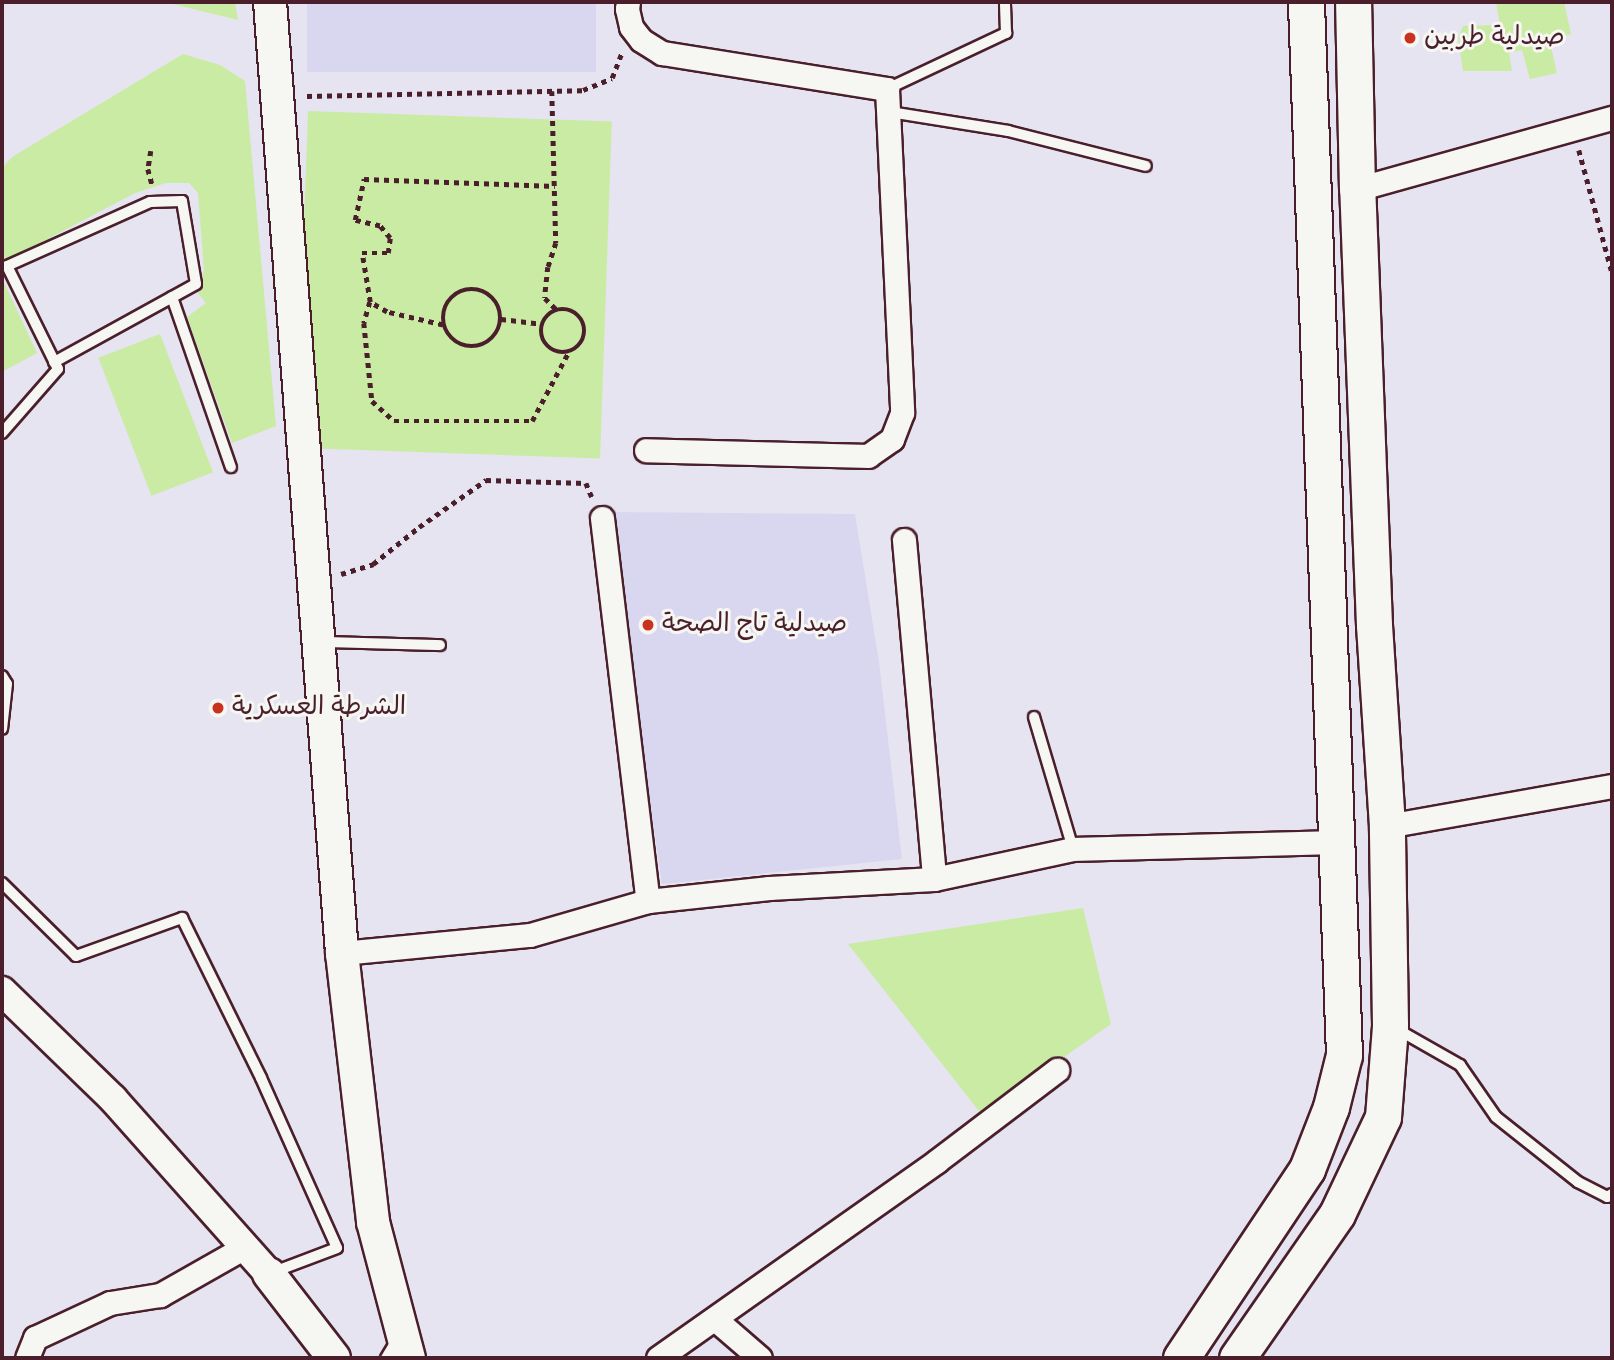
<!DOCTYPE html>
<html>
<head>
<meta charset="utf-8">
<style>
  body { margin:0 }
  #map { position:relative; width:1614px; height:1360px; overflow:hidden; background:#e5e4f0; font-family:Mynerve,"Playpen Sans Arabic",sans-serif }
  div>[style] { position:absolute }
  .built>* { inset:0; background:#d9d7ef; transform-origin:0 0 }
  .green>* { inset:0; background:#caeba4; transform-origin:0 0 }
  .path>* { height:4.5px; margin-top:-2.25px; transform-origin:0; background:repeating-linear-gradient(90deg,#4a1f2b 0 5px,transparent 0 10px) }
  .path>.ring { margin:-2.25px; padding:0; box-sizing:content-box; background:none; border:4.5px solid #4a1f2b; border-radius:50% }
  .roads { filter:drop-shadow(2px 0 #4a1f2b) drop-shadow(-2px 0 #4a1f2b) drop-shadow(0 2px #4a1f2b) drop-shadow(0 -2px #4a1f2b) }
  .service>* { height:10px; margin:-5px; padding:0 5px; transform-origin:5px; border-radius:5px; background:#f6f6f2 }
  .minor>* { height:23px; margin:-11.5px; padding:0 11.5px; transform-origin:11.5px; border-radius:11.5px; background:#f6f6f2 }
  .tertiary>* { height:28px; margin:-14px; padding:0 14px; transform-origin:14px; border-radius:14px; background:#f6f6f2 }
  .secondary>* { height:32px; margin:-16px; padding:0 16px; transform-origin:16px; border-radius:16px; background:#f6f6f2 }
  .primary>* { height:35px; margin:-17.5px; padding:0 17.5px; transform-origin:17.5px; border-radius:17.5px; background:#f6f6f2 }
  .dots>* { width:19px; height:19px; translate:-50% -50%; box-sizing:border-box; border:4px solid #f6f6f2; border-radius:50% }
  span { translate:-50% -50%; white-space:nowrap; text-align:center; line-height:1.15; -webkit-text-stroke:6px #f6f6f2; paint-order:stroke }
  .poi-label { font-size:26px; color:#4a1f2b }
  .left { translate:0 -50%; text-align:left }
  .frame { position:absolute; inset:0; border:4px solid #4a1f2b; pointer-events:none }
</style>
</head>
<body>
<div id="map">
  <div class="built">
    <div style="left:307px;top:2px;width:289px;height:70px"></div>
    <div style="clip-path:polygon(609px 512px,855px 514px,879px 662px,902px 859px,662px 884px)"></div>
  </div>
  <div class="green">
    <div style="clip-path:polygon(165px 2px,235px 2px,238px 20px)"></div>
    <div style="clip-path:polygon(1496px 2px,1564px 2px,1571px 34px,1550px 42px,1557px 73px,1530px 79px,1522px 50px,1509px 53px,1512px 71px,1463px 71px,1458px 38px,1463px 26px,1500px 25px)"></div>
    <div style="clip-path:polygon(183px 54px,220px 65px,245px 81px,276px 426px,232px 443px,187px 317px,206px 303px,197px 292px,204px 271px,198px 193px,189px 183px,166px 183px,135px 193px,2px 263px,2px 168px,12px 157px)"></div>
    <div style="left:308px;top:111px;width:304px;height:337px;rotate:2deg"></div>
    <div style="clip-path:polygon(2px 278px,37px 353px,2px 372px)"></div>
    <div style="left:160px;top:334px;width:148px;height:66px;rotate:69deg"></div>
    <div style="clip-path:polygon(1083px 908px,1111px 1024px,982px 1115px,848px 944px)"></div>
  </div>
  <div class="path">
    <div style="left:552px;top:91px;width:152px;rotate:88.5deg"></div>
    <div style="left:556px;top:243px;width:25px;rotate:108deg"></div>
    <div style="left:548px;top:267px;width:31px;rotate:96deg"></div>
    <div style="left:545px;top:298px;width:17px;rotate:45deg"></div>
    <div style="left:307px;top:96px;width:276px;rotate:-1.2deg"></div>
    <div style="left:583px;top:90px;width:31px;rotate:-22deg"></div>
    <div style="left:612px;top:78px;width:26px;rotate:-69deg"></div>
    <div style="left:1579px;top:150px;width:126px;rotate:74.9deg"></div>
    <div style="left:151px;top:151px;width:18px;rotate:99deg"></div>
    <div style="left:148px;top:169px;width:16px;rotate:75deg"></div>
    <div class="ring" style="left:443px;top:289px;width:53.5px;height:53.5px"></div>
    <div style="left:370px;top:302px;width:22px;rotate:106deg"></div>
    <div style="left:364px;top:323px;width:78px;rotate:84.1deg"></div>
    <div style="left:372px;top:401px;width:30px;rotate:42deg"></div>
    <div style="left:394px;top:421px;width:138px"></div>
    <div style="left:532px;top:421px;width:77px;rotate:-62.1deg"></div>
    <div class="ring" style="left:541px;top:309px;width:39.5px;height:39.5px"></div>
    <div style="left:501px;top:319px;width:42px;rotate:6.8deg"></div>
    <div style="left:443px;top:325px;width:57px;rotate:-166.9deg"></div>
    <div style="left:387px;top:312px;width:20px;rotate:-150deg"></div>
    <div style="left:370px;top:302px;width:50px;rotate:-99.3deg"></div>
    <div style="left:362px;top:253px;width:26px"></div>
    <div style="left:388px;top:253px;width:15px;rotate:-82deg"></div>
    <div style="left:390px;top:238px;width:16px;rotate:-130deg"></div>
    <div style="left:380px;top:226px;width:26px;rotate:-167deg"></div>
    <div style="left:355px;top:220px;width:42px;rotate:-77.6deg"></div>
    <div style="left:364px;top:179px;width:191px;rotate:2.1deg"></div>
    <div style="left:341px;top:574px;width:34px;rotate:-17deg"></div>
    <div style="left:373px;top:564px;width:59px;rotate:-38.8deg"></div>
    <div style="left:419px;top:527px;width:82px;rotate:-35deg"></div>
    <div style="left:486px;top:480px;width:100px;rotate:1.7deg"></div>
    <div style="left:586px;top:483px;width:15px;rotate:67deg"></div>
  </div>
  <div class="roads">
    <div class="service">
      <div style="left:887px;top:89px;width:132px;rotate:-25.2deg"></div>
      <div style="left:1006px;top:33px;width:31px;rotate:-92deg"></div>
      <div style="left:890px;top:112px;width:120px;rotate:9.1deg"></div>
      <div style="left:1008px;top:131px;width:142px;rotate:14.2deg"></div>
      <div style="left:172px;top:297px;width:180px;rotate:70.9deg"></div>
      <div style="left:2px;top:433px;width:85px;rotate:-48.8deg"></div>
      <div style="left:58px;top:369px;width:115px;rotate:-116.3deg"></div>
      <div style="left:7px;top:266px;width:157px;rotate:-24.1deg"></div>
      <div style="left:150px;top:202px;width:32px;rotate:-2deg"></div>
      <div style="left:182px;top:201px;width:84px;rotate:80.4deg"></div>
      <div style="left:196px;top:284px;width:162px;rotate:151.2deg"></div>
      <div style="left:322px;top:642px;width:118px;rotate:1.5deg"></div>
      <div style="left:2px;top:676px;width:9px;rotate:58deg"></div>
      <div style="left:7px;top:684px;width:45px;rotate:96.3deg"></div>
      <div style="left:1034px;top:717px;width:138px;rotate:73.5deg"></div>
      <div style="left:2px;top:883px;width:104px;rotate:44.6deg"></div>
      <div style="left:76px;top:956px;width:113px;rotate:-19.7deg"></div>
      <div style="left:182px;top:918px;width:178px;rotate:63.7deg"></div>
      <div style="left:261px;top:1078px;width:186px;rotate:65.9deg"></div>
      <div style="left:337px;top:1248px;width:71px;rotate:159.3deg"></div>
      <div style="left:1395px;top:1028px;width:75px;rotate:29.6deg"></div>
      <div style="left:1460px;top:1065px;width:63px;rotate:55.3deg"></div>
      <div style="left:1496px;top:1117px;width:105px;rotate:38.4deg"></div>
      <div style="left:1578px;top:1182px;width:33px;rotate:27deg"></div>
      <div style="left:1607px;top:1197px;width:6px;rotate:-31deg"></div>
      <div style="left:386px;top:1358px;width:21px;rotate:-59deg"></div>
    </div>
    <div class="minor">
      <div style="left:628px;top:2px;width:7px;rotate:98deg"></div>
      <div style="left:627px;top:9px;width:18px;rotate:77deg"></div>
      <div style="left:631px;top:27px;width:16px;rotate:52deg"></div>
      <div style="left:641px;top:40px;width:25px;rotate:32deg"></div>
      <div style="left:662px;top:53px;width:228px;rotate:9.1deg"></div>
      <div style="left:887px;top:89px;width:324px;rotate:87.3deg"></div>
      <div style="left:902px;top:413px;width:28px;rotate:111deg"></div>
      <div style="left:892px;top:439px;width:29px;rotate:145deg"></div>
      <div style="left:868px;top:456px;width:222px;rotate:-178.5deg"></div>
      <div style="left:1357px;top:189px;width:265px;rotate:-15.6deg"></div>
      <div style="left:602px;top:518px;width:386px;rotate:83.2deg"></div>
      <div style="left:904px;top:540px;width:340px;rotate:84.9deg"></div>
      <div style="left:1387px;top:826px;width:229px;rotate:-10.1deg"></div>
      <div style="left:342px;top:953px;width:189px;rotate:-5.5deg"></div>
      <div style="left:530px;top:935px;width:123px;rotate:-16.1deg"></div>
      <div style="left:648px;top:901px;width:122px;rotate:-6.1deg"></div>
      <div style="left:769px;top:888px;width:165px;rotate:-3.1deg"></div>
      <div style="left:934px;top:879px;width:142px;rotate:-12.2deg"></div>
      <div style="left:1073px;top:849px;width:262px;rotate:-1.5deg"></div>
      <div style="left:716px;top:1320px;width:58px;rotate:40.8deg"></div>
      <div style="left:27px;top:1358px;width:22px;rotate:-68deg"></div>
      <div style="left:35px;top:1338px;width:83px;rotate:-25deg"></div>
      <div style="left:110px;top:1303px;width:51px;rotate:-9.1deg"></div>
      <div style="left:160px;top:1295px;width:95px;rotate:-29.5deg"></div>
      <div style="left:658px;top:1358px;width:342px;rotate:-35.2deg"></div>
      <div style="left:937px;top:1161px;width:151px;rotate:-37.2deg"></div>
    </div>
    <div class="tertiary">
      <div style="left:2px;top:991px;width:155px;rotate:44.2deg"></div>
      <div style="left:113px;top:1099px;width:234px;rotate:48.3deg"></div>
    </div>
    <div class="secondary">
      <div style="left:270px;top:2px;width:954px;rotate:85.67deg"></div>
      <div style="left:342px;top:953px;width:271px;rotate:83.4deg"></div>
      <div style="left:373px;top:1222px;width:141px;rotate:75.2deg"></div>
      <div style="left:269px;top:1274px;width:106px;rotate:52.3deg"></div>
    </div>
    <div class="primary">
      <div style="left:1181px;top:1358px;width:227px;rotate:-56.3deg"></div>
      <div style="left:1307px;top:1169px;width:66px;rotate:-68.8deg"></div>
      <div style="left:1331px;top:1107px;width:54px;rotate:-76deg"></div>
      <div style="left:1344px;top:1055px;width:1054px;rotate:-92.07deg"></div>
      <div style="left:1237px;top:1358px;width:175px;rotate:-55.2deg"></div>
      <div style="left:1337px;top:1214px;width:107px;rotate:-64.6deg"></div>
      <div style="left:1383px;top:1117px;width:92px;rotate:-85.6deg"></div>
      <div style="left:1390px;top:1025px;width:199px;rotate:-90.9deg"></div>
      <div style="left:1387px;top:826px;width:201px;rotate:-93.7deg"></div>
      <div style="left:1374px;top:625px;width:436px;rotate:-92.2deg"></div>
      <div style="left:1357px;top:189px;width:187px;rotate:-91.2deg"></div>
    </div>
  </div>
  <div class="dots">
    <div style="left:1410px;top:38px;background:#c8321e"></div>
    <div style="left:648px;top:625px;background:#c8321e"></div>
    <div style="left:218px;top:708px;background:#c8321e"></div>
  </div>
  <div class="poi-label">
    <span class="left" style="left:1424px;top:38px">صيدلية طربين</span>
    <span class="left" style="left:662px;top:625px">صيدلية تاج الصحة</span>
    <span class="left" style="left:232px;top:708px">الشرطة العسكرية</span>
  </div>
  <div class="frame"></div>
</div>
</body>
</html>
